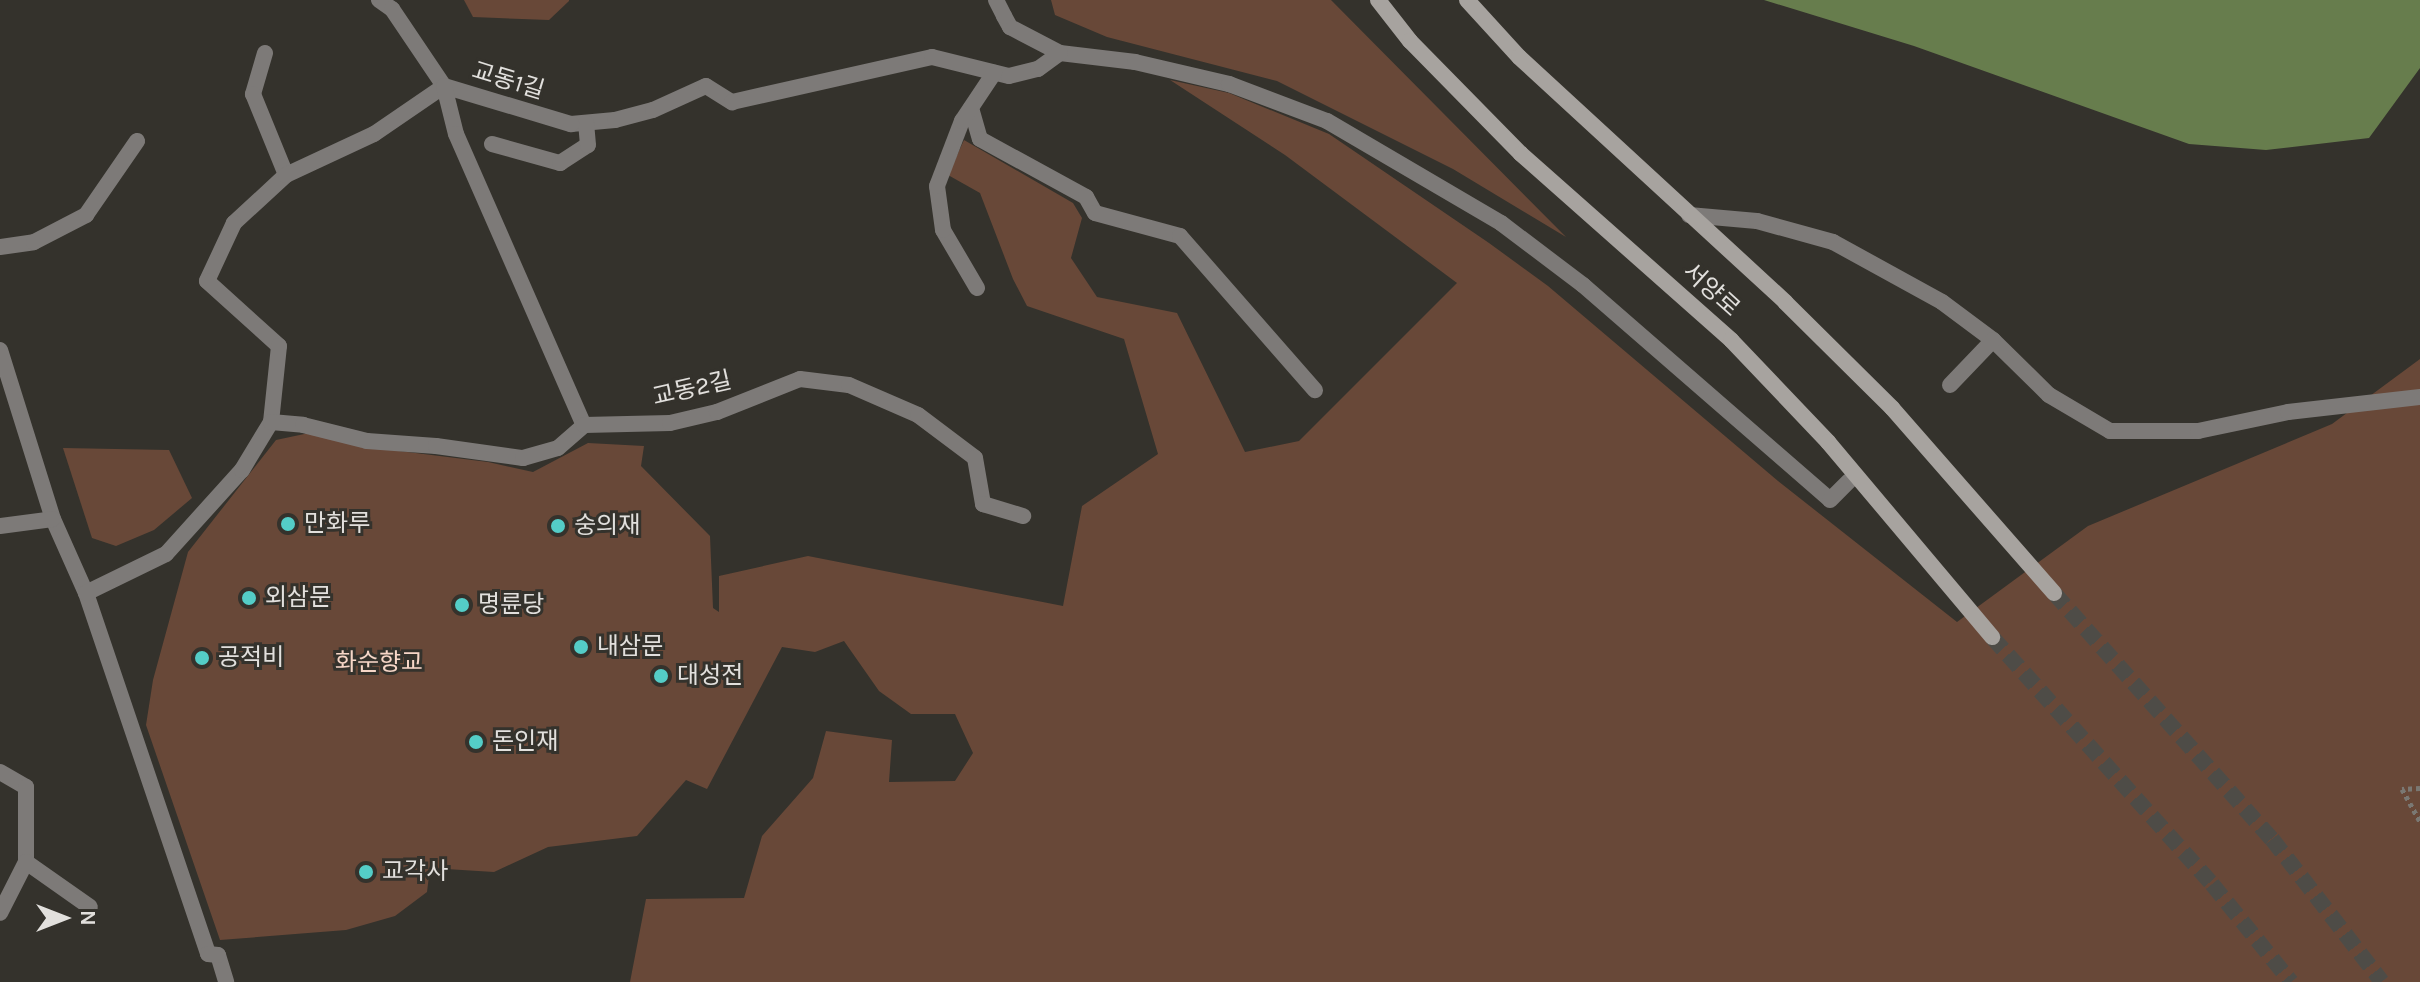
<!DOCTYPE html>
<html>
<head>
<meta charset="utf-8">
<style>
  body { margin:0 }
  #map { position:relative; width:2420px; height:982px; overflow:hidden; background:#34322c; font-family:Karla,"Noto Sans KR",sans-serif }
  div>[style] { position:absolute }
  .green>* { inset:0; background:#684838 }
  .water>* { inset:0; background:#677d4d }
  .secondary-tunnel>* { height:16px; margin-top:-8px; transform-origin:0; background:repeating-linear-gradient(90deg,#4e4c47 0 16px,transparent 0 24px) }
  .path>* { height:5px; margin-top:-2.5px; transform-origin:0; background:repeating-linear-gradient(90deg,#7a7873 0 4px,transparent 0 8px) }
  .service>* { height:16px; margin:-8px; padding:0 8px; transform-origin:8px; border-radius:8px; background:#7d7a78 }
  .minor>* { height:16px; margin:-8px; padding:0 8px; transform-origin:8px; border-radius:8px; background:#7d7a78 }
  .secondary>* { height:16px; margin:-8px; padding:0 8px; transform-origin:8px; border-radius:8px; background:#a7a39f }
  .dots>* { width:22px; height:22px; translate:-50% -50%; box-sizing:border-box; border:4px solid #34322c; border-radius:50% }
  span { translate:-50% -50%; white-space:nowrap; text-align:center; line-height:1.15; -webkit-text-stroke:6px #34322c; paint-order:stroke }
  .street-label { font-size:24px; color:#e2e0dd }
  .poi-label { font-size:24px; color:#e2e0dd }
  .left { translate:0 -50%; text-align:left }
  .park-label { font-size:24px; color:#f6d6c7 }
  .north { position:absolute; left:24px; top:878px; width:80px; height:80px; -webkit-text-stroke:6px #34322c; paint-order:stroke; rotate:90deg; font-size:22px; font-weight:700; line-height:32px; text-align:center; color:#e2e0dd }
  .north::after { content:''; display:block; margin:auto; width:28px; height:36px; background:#e2e0dd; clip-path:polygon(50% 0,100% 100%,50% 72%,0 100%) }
</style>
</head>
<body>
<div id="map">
  <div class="green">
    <div style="clip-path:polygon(464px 0,569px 0,569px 1px,549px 20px,473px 17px)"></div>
    <div style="clip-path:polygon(1051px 0,1331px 0,1566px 237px,1453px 169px,1277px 81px,1107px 37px,1055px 15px)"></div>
    <div style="clip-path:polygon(1170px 80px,1229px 93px,1329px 134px,1489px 243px,1548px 286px,1778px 481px,1957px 622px,2088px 526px,2332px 424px,2420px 359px,2420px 982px,630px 982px,646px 899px,744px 898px,762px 836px,813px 778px,826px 731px,892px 740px,889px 782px,955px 781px,973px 753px,955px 714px,911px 714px,879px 691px,844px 641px,815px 652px,782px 647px,707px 789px,686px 780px,637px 836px,548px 847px,494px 872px,430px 868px,427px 892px,395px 916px,346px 930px,220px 940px,146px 725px,153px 680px,188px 552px,276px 440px,309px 433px,375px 448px,488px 462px,533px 472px,588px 443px,644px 446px,641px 466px,710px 536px,713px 608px,719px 612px,719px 576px,808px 556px,1063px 606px,1082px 506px,1158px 454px,1124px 339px,1027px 306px,1013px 279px,980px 193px,948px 175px,964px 140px,1073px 203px,1082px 218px,1071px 258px,1097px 297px,1177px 313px,1245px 452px,1299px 441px,1457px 283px,1285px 155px)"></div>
    <div style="clip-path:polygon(63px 448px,169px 450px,192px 498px,154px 530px,116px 546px,92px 538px)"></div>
  </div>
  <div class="water">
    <div style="clip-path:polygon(1764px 0,2420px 0,2420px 68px,2369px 138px,2266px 150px,2189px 144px,1914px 46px)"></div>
  </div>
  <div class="secondary-tunnel">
    <div style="left:2054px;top:593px;width:329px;rotate:48.5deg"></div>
    <div style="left:2272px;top:839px;width:180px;rotate:52.4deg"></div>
    <div style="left:1992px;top:637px;width:331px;rotate:48.3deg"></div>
    <div style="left:2212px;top:884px;width:126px;rotate:51.1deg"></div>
  </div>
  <div class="path">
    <div style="left:2420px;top:788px;width:18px;rotate:177deg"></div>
    <div style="left:2402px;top:789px;width:38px;rotate:61deg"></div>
  </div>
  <div class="service">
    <div style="left:1004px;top:16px;width:13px;rotate:61deg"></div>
    <div style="left:1010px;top:27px;width:56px;rotate:27.5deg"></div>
    <div style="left:1060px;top:53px;width:76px;rotate:6.8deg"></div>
    <div style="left:1135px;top:62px;width:97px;rotate:13.2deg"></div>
    <div style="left:1229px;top:84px;width:105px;rotate:20.7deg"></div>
    <div style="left:1327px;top:121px;width:202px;rotate:30.4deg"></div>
    <div style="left:1501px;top:223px;width:103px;rotate:37.1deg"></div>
    <div style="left:1583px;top:285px;width:327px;rotate:41deg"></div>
    <div style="left:1830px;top:500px;width:27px;rotate:-45deg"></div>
    <div style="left:265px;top:53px;width:43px;rotate:106.3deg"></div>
    <div style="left:253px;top:94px;width:87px;rotate:67.8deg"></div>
    <div style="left:286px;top:175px;width:71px;rotate:137.3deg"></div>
    <div style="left:234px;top:223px;width:64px;rotate:115deg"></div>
    <div style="left:207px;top:281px;width:97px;rotate:42.1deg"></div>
    <div style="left:279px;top:346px;width:76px;rotate:96deg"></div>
    <div style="left:971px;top:108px;width:32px;rotate:74deg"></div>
    <div style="left:980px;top:139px;width:121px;rotate:28.7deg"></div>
    <div style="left:1086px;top:197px;width:18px;rotate:61deg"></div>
    <div style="left:1095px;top:213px;width:88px;rotate:15.1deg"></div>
    <div style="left:1180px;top:236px;width:205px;rotate:48.8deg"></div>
    <div style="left:571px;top:124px;width:44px;rotate:-5.2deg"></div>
    <div style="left:615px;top:120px;width:39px;rotate:-15deg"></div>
    <div style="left:653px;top:110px;width:58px;rotate:-24.4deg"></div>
    <div style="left:706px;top:86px;width:31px;rotate:32deg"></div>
    <div style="left:732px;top:102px;width:205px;rotate:-12.7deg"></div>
    <div style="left:932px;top:57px;width:79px;rotate:13.9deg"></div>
    <div style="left:1009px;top:76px;width:30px;rotate:-14deg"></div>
    <div style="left:1038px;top:69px;width:27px;rotate:-36deg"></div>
    <div style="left:492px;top:144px;width:71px;rotate:15.6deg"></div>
    <div style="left:560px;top:163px;width:33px;rotate:-33deg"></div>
    <div style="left:588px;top:145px;width:22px;rotate:-95deg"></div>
    <div style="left:286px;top:175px;width:97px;rotate:-25deg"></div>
    <div style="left:374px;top:134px;width:85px;rotate:-34.4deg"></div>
    <div style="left:1689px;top:215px;width:68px;rotate:5deg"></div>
    <div style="left:1757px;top:221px;width:79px;rotate:15.4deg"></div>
    <div style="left:1833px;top:242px;width:124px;rotate:28.8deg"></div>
    <div style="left:1942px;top:302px;width:64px;rotate:36.7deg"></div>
    <div style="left:1993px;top:340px;width:78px;rotate:44.5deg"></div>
    <div style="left:2049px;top:395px;width:71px;rotate:30.5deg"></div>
    <div style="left:2110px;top:431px;width:88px"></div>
    <div style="left:2198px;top:431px;width:92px;rotate:-11.9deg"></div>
    <div style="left:2288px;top:412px;width:133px;rotate:-6.5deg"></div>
    <div style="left:0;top:247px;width:34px;rotate:-8deg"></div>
    <div style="left:34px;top:242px;width:59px;rotate:-27.4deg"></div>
    <div style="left:86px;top:215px;width:90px;rotate:-55.4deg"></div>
    <div style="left:977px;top:288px;width:67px;rotate:-120.4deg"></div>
    <div style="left:943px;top:230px;width:44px;rotate:-97.8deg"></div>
    <div style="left:937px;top:186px;width:70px;rotate:-69deg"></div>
    <div style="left:962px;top:121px;width:58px;rotate:-56.3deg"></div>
    <div style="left:1950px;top:385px;width:62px;rotate:-46.3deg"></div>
    <div style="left:0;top:772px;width:30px;rotate:30deg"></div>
    <div style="left:26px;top:787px;width:75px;rotate:90deg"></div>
    <div style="left:26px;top:862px;width:57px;rotate:117deg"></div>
    <div style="left:26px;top:862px;width:78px;rotate:35.1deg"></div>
    <div style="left:218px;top:955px;width:28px;rotate:73deg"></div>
  </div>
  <div class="minor">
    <div style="left:379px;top:0;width:16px;rotate:35deg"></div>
    <div style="left:392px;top:9px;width:93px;rotate:56deg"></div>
    <div style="left:444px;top:86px;width:133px;rotate:16.7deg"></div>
    <div style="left:996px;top:0;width:18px;rotate:63deg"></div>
    <div style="left:444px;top:86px;width:49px;rotate:76deg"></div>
    <div style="left:456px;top:134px;width:318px;rotate:66.3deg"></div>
    <div style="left:0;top:350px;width:177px;rotate:72.6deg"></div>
    <div style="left:53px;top:519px;width:81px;rotate:66deg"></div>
    <div style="left:86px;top:593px;width:381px;rotate:71.3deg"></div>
    <div style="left:208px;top:954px;width:10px;rotate:6deg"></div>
    <div style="left:0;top:526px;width:53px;rotate:-7.5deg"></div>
    <div style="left:86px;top:593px;width:89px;rotate:-26deg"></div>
    <div style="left:166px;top:554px;width:113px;rotate:-47.9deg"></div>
    <div style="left:242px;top:470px;width:56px;rotate:-58.9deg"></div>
    <div style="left:271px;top:422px;width:32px;rotate:5deg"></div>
    <div style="left:303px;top:425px;width:66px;rotate:14deg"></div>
    <div style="left:367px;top:441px;width:69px;rotate:4.1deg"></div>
    <div style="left:436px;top:446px;width:88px;rotate:7.9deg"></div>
    <div style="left:523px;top:458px;width:36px;rotate:-16deg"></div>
    <div style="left:558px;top:448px;width:35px;rotate:-41deg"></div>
    <div style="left:584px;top:425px;width:86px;rotate:-1.3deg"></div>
    <div style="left:670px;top:423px;width:48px;rotate:-13.2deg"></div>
    <div style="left:717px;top:412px;width:89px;rotate:-21.7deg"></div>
    <div style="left:800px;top:379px;width:49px;rotate:7deg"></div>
    <div style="left:849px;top:385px;width:75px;rotate:23.5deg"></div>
    <div style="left:918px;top:415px;width:71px;rotate:37deg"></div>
    <div style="left:975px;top:458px;width:47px;rotate:80.1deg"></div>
    <div style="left:983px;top:504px;width:42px;rotate:16.7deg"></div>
  </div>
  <div class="secondary">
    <div style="left:1378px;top:0;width:52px;rotate:52deg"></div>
    <div style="left:1410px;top:41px;width:158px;rotate:45.5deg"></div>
    <div style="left:1521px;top:154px;width:281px;rotate:41.5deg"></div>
    <div style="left:1731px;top:340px;width:141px;rotate:46.4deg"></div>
    <div style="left:1828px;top:442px;width:255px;rotate:49.9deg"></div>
    <div style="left:1467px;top:0;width:77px;rotate:47.6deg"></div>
    <div style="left:1519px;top:57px;width:362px;rotate:42.6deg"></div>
    <div style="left:1785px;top:302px;width:151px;rotate:44.7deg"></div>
    <div style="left:1892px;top:408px;width:246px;rotate:48.8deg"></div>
  </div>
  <div class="dots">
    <div style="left:288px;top:524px;background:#54cdc7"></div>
    <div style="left:558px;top:526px;background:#54cdc7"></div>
    <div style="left:249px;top:598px;background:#54cdc7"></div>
    <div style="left:462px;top:605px;background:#54cdc7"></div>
    <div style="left:581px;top:647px;background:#54cdc7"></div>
    <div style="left:202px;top:658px;background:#54cdc7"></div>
    <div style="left:661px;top:676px;background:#54cdc7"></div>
    <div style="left:476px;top:742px;background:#54cdc7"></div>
    <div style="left:366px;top:872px;background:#54cdc7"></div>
  </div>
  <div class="street-label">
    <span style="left:508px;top:81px;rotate:17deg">교동1길</span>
    <span style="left:1711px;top:290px;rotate:42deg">서양로</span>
    <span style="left:692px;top:389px;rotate:-13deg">교동2길</span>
  </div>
  <div class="poi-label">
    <span class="left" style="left:304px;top:524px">만화루</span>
    <span class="left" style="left:574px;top:526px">숭의재</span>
    <span class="left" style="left:265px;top:598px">외삼문</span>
    <span class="left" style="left:478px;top:605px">명륜당</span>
    <span class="left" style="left:597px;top:647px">내삼문</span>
    <span class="left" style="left:218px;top:658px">공적비</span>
    <span class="left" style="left:677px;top:676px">대성전</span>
    <span class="left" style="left:492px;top:742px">돈인재</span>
    <span class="left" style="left:382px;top:872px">교각사</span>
  </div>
  <div class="park-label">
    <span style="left:379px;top:663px">화순향교</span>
  </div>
  <div class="north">N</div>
</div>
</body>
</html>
